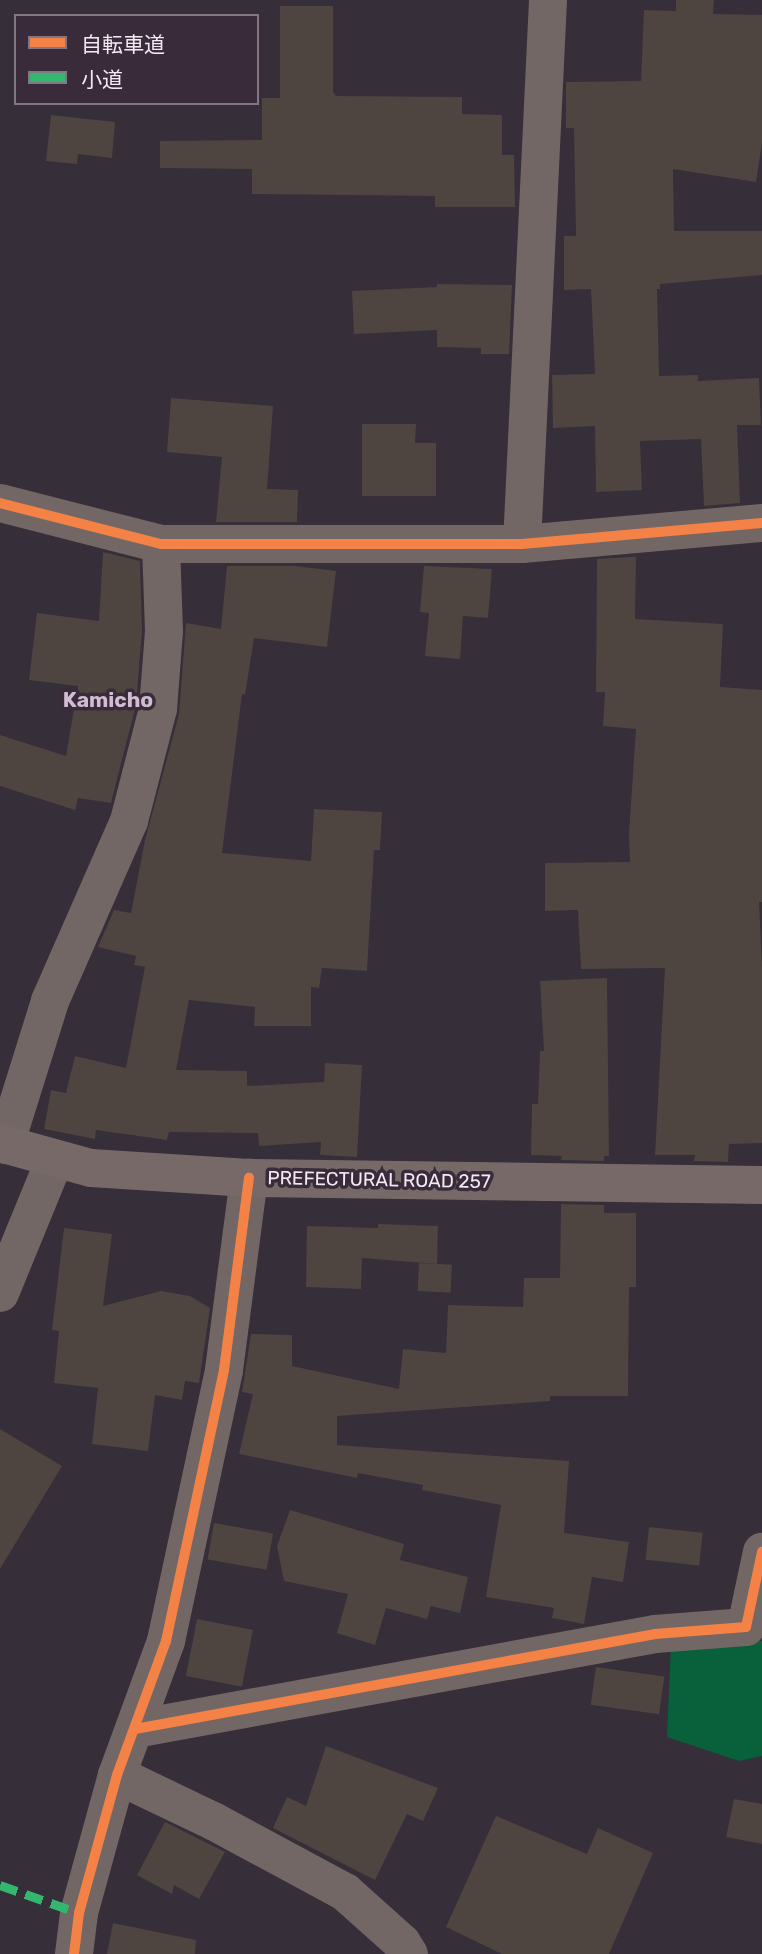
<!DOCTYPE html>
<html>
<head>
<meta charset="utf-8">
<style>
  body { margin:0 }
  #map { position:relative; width:762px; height:1954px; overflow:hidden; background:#362e38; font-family:Rubik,"Noto Sans JP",sans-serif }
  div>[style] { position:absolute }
  .green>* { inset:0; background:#08613b }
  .building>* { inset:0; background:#4e4440; transform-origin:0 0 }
  .minor>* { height:38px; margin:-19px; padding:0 19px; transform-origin:19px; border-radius:19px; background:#726764 }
  .tertiary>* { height:38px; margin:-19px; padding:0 19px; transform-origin:19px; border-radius:19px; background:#726764 }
  .secondary>* { height:38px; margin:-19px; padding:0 19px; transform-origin:19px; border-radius:19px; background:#766967 }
  .quiet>* { height:9px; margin-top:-4.5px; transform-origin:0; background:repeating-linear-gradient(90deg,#33b770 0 18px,transparent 0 27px) }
  .cycleway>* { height:10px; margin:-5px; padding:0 5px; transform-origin:5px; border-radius:5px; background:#f48246 }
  span { translate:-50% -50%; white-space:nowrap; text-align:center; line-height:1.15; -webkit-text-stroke:7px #3a2b3b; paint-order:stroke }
  .street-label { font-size:19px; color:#f3e9f3 }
  .neighbourhood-label { font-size:21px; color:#d1bdd1; font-weight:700 }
  .legend { position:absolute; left:14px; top:14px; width:245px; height:91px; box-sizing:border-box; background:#3a2b3b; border:2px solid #847785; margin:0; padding:9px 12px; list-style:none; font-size:21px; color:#f3e9f3 }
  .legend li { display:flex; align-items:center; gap:14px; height:35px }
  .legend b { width:35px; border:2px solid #847785 }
</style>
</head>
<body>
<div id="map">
  <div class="green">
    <div style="clip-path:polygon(745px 1639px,762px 1641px,762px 1756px,739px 1761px,667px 1737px,671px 1643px)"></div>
  </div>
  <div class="building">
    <div style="clip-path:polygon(676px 0,714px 0,713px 14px,762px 15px,762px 143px,756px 182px,673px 169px,674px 231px,762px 231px,762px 275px,660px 284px,660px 289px,657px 289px,659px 376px,698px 375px,698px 381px,759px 378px,761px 425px,737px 425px,740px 503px,704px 506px,701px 439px,640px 441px,642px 490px,596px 492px,595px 426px,553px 428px,552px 375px,595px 374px,591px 289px,564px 290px,564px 236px,576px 236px,574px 128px,566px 128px,566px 82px,641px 81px,644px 10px,676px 11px)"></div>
    <div style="clip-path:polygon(280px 6px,333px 6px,333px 92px,336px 96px,462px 97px,462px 114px,502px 115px,502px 155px,514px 155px,515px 207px,435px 207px,435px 196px,252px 194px,252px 169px,160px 168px,160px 141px,262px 140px,262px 98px,280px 98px)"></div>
    <div style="clip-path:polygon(51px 115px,115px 122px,112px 158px,78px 154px,77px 164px,46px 161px)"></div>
    <div style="clip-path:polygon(437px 284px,512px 285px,509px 354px,481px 354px,481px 348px,437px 347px,437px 330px,354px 334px,352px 291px,437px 287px)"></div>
    <div style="clip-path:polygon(171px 398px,273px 406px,267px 489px,298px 490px,297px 522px,216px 522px,222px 457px,167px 452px)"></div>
    <div style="clip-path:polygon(362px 424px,416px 424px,415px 443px,436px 443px,436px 496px,362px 496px)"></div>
    <div style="clip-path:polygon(103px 552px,140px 561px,142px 631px,136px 705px,111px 803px,78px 798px,75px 810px,0 786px,0 735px,66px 756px,78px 686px,29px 680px,37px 613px,99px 621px)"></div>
    <div style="clip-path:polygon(630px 557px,636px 557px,635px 619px,723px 624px,720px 687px,762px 690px,762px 902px,759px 902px,762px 968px,762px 1143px,729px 1144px,728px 1162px,694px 1161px,695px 1155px,655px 1155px,665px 968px,581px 969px,578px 910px,545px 911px,545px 863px,630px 862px,629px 833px,636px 729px,603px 726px,605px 692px,596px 692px,597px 559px)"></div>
    <div style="clip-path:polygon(227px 566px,295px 566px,336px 571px,327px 647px,254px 638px,245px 695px,242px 694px,222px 853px,311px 861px,314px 809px,382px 812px,380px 850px,374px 850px,367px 971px,322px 968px,319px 988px,311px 987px,311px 1026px,254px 1026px,255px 1007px,189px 1000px,176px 1070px,247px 1071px,247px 1086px,324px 1082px,325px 1063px,362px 1065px,357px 1157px,320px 1155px,321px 1142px,259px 1146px,258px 1133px,169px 1132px,167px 1140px,96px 1130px,95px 1139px,44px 1129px,51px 1090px,66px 1093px,75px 1056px,126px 1068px,145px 967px,134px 965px,136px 956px,98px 947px,114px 910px,131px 913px,145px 840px,179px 714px,186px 623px,221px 629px)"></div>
    <div style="clip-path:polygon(424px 566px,492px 569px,488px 618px,463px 616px,460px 659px,425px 656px,429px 613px,420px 612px)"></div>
    <div style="clip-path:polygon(607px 978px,609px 1156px,604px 1156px,604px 1161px,561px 1160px,562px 1156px,531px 1155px,532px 1104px,538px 1104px,540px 1051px,544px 1051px,540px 981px)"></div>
    <div style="clip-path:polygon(561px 1204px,604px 1205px,604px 1213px,636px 1213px,636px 1287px,629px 1287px,628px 1396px,550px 1396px,550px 1401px,337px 1416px,337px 1445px,569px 1461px,564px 1533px,629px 1542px,623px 1582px,592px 1577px,584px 1624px,552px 1618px,554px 1608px,486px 1597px,501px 1505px,422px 1490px,423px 1485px,358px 1473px,357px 1478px,239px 1454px,253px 1394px,242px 1392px,251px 1334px,292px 1335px,292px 1366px,399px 1389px,403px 1349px,446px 1353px,448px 1305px,523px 1307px,524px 1278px,560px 1278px)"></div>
    <div style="clip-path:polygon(378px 1224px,438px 1226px,437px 1264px,362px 1258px,361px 1289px,306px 1287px,307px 1226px,378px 1228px)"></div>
    <div style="clip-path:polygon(64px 1228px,112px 1234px,103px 1306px,161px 1291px,190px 1296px,210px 1308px,199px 1383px,185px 1381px,182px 1400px,155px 1395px,148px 1451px,92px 1444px,98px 1388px,54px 1383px,59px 1331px,52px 1330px)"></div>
    <div style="left:419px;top:1263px;width:33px;height:28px;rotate:3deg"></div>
    <div style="clip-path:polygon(0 1429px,62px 1466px,0 1569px)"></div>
    <div style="clip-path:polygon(290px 1510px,404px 1544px,400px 1560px,468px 1577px,460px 1613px,431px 1606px,427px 1619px,386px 1608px,375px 1645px,337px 1633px,348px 1594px,284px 1581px,277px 1546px)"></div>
    <div style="left:214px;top:1523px;width:60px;height:37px;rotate:10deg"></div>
    <div style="left:649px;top:1527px;width:54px;height:33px;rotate:6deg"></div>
    <div style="left:197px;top:1619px;width:57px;height:58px;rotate:11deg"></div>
    <div style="left:596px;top:1667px;width:69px;height:38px;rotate:8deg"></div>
    <div style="clip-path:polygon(326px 1746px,438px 1788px,423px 1821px,407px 1814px,375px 1880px,273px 1828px,287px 1797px,306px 1806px)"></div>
    <div style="clip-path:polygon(734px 1799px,762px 1804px,762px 1844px,726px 1837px)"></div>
    <div style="clip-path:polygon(496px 1816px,587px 1854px,598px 1828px,653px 1853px,609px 1954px,502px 1954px,446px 1927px)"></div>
    <div style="clip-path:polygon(165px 1822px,225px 1852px,199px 1899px,174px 1885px,172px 1894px,137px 1875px)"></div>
    <div style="clip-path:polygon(113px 1923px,196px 1940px,195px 1954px,107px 1954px)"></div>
  </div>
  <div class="minor">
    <div style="left:0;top:503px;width:166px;rotate:14.3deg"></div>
    <div style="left:161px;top:544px;width:361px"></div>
    <div style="left:522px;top:544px;width:241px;rotate:-5deg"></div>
    <div style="left:522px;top:544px;width:545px;rotate:-87.26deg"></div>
    <div style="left:5px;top:1145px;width:151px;rotate:-72.6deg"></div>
    <div style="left:50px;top:1001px;width:197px;rotate:-66.3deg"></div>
    <div style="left:129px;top:821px;width:116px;rotate:-75.5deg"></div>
    <div style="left:158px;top:709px;width:78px;rotate:-85.6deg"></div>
    <div style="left:164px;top:631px;width:87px;rotate:-92deg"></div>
    <div style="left:135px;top:1729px;width:529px;rotate:-10.35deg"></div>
    <div style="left:655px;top:1634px;width:91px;rotate:-4.4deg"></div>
    <div style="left:746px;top:1627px;width:77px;rotate:-78deg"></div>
    <div style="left:117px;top:1775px;width:109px;rotate:25.6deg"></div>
    <div style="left:215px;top:1822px;width:148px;rotate:28.3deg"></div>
    <div style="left:345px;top:1892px;width:76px;rotate:41.8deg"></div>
    <div style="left:402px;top:1943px;width:13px;rotate:58deg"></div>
    <div style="left:74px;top:1954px;width:41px;rotate:-83deg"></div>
    <div style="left:79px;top:1913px;width:143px;rotate:-74.6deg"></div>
    <div style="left:117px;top:1775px;width:143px;rotate:-69.9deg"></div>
    <div style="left:166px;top:1641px;width:277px;rotate:-77.9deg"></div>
    <div style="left:224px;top:1370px;width:194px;rotate:-82.6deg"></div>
  </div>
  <div class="tertiary">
    <div style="left:0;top:1293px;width:145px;rotate:-67.7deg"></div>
  </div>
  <div class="secondary">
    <div style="left:0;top:1143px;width:94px;rotate:15.4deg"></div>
    <div style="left:91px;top:1168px;width:158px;rotate:3.6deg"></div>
    <div style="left:249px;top:1178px;width:513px;rotate:0.78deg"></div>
  </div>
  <div class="quiet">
    <div style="left:0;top:1885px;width:84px;rotate:19.5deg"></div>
  </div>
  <div class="cycleway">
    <div style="left:0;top:503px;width:166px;rotate:14.3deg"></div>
    <div style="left:161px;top:544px;width:361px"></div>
    <div style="left:522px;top:544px;width:241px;rotate:-5deg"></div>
    <div style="left:135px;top:1729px;width:529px;rotate:-10.35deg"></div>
    <div style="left:655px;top:1634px;width:91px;rotate:-4.4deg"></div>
    <div style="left:746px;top:1627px;width:77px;rotate:-78deg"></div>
    <div style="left:74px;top:1954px;width:41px;rotate:-83deg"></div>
    <div style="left:79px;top:1913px;width:143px;rotate:-74.6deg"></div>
    <div style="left:117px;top:1775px;width:143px;rotate:-69.9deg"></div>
    <div style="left:166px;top:1641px;width:277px;rotate:-77.9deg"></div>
    <div style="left:224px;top:1370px;width:194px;rotate:-82.6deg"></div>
  </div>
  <div class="street-label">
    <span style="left:379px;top:1180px;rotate:1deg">PREFECTURAL ROAD 257</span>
  </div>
  <div class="neighbourhood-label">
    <span style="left:108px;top:700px">Kamicho</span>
  </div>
  <ul class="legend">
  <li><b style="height:9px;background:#f48246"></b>自転車道</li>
  <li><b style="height:9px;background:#33b770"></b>小道</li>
  </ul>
</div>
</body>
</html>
